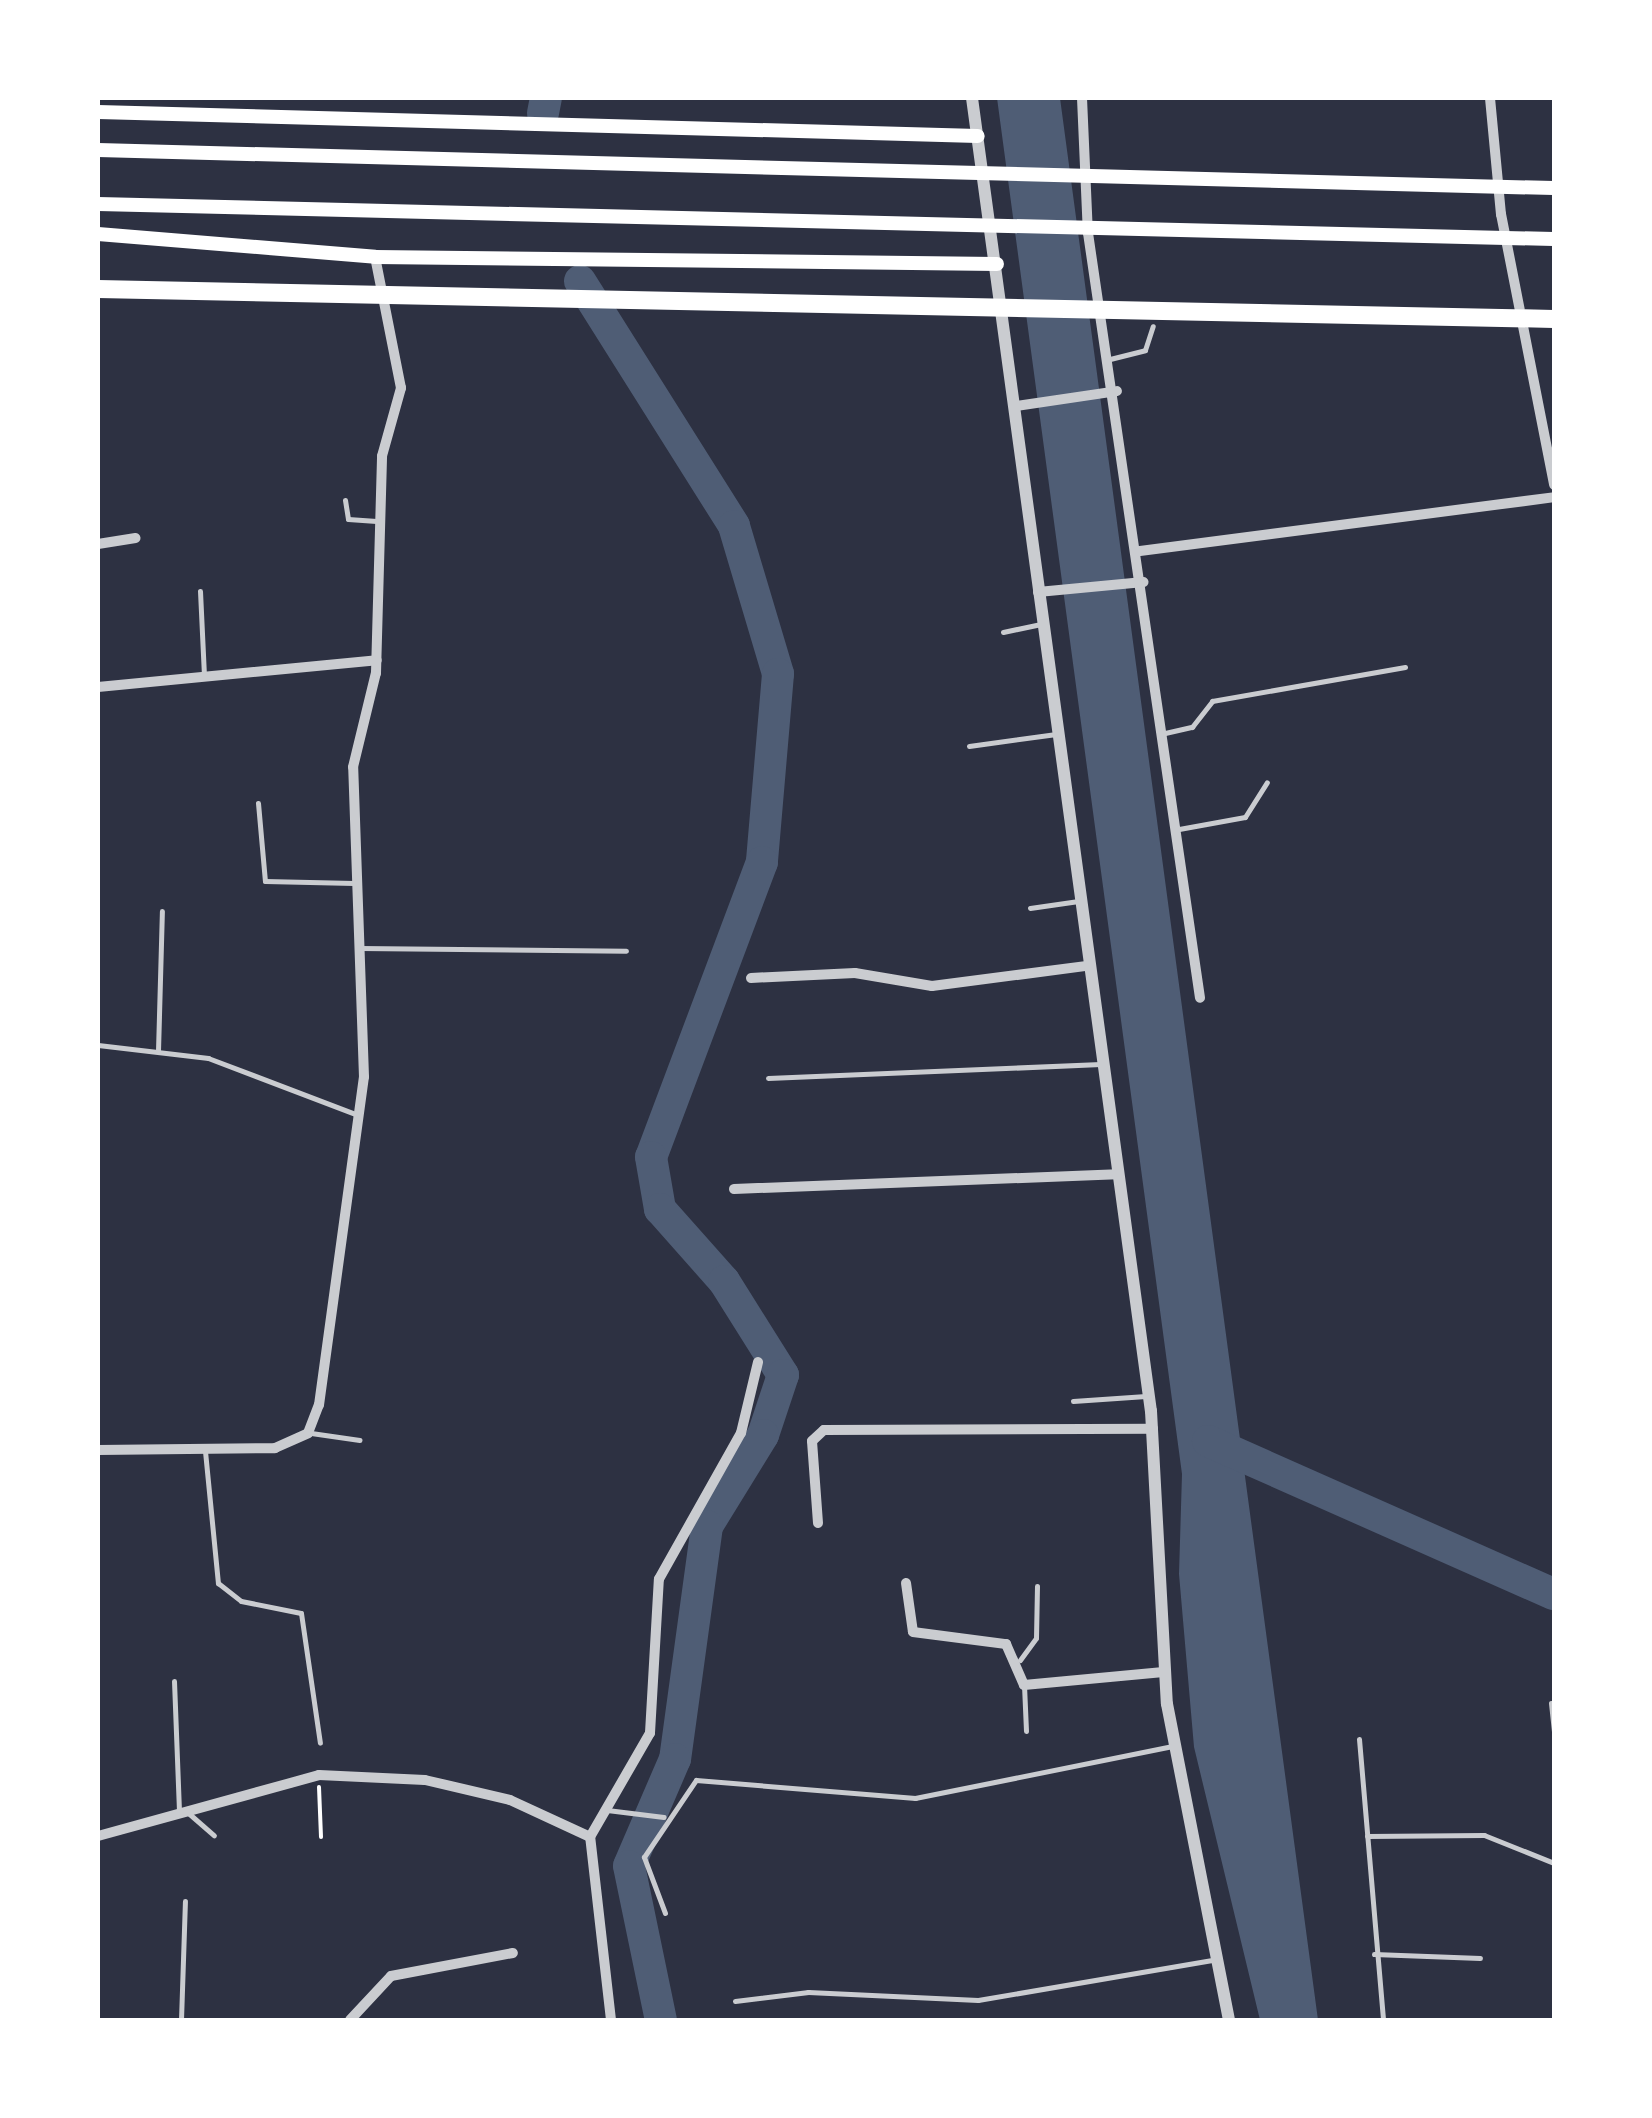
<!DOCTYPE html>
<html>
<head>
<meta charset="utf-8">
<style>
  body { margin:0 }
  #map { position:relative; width:1652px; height:2118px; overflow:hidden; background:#2d3142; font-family:"DejaVu Sans",sans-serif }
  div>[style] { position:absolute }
  .water>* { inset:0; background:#4f5d75 }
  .river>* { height:32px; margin:-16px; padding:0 16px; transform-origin:16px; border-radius:16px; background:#4f5d75 }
  .path>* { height:4px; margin:-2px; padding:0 2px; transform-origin:2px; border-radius:2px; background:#fff }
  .service>* { height:5px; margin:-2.5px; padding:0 2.5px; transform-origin:2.5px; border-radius:2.5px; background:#caccd0 }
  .minor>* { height:10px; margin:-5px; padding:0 5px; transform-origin:5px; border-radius:5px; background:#caccd0 }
  .tertiary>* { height:12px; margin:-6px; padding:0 6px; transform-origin:6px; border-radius:6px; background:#caccd0 }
  .secondary>* { height:14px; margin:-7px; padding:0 7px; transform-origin:7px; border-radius:7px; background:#fff }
  .motorway>* { height:18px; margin:-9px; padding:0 9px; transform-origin:9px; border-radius:9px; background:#fff }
  span { translate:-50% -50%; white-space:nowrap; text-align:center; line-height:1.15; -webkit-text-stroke:8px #fff; paint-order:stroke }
  .frame { position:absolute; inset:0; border:100px solid #fff; pointer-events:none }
</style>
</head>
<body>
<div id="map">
  <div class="water">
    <div style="clip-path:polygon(997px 98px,1060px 98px,1318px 2020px,1260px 2020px,1194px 1747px,1179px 1574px,1182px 1474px)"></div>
  </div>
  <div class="river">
    <div style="left:543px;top:113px;width:15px;rotate:-79deg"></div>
    <div style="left:580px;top:281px;width:289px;rotate:57.8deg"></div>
    <div style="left:734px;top:526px;width:154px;rotate:73.4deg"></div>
    <div style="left:778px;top:674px;width:189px;rotate:94.9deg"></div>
    <div style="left:762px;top:862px;width:315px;rotate:110.6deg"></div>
    <div style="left:651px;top:1157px;width:53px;rotate:80.2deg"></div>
    <div style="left:660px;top:1209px;width:96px;rotate:48.4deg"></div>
    <div style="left:724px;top:1281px;width:111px;rotate:57.9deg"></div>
    <div style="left:783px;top:1375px;width:63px;rotate:108.4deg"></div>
    <div style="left:763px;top:1435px;width:107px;rotate:121.6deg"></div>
    <div style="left:707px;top:1526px;width:235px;rotate:97.8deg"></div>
    <div style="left:675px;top:1759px;width:116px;rotate:113.3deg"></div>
    <div style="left:629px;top:1866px;width:157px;rotate:78.3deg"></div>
    <div style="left:1208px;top:1441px;width:378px;rotate:23.9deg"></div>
  </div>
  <div class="path">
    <div style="left:319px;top:1787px;width:50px;rotate:87.7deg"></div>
  </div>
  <div class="service">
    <div style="left:1110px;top:359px;width:36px;rotate:-14deg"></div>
    <div style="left:1145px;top:350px;width:25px;rotate:-72deg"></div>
    <div style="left:345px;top:500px;width:19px;rotate:81deg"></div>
    <div style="left:348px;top:519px;width:32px;rotate:4deg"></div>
    <div style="left:200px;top:591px;width:84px;rotate:87.3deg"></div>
    <div style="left:1003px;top:632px;width:40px;rotate:-12deg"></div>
    <div style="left:1165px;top:733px;width:28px;rotate:-13deg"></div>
    <div style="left:1192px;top:727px;width:33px;rotate:-52deg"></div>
    <div style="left:1212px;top:701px;width:196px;rotate:-10deg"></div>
    <div style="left:969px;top:746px;width:88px;rotate:-7.9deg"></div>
    <div style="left:258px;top:803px;width:78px;rotate:84.9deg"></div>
    <div style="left:265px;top:881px;width:89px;rotate:1.3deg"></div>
    <div style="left:1179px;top:829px;width:67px;rotate:-10.3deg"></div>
    <div style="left:1245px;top:817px;width:41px;rotate:-57.8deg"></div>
    <div style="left:1030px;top:908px;width:49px;rotate:-8.3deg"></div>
    <div style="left:360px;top:948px;width:266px;rotate:0.6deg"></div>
    <div style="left:98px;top:1045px;width:111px;rotate:6.7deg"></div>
    <div style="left:208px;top:1058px;width:160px;rotate:20.8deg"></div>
    <div style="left:158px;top:1051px;width:140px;rotate:-88.4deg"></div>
    <div style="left:768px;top:1078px;width:333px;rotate:-2.4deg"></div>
    <div style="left:1073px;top:1401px;width:73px;rotate:-3.9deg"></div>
    <div style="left:311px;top:1433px;width:49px;rotate:8.3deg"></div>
    <div style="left:205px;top:1451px;width:133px;rotate:84.4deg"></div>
    <div style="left:218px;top:1583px;width:29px;rotate:38deg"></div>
    <div style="left:241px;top:1601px;width:61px;rotate:11.3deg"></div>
    <div style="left:301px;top:1613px;width:131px;rotate:81.7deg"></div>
    <div style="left:1020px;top:1660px;width:27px;rotate:-54deg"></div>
    <div style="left:1036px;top:1638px;width:52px;rotate:-88.9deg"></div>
    <div style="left:174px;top:1681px;width:129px;rotate:87.8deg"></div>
    <div style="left:1024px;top:1685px;width:46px;rotate:87.5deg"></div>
    <div style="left:1551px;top:1703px;width:29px;rotate:84deg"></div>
    <div style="left:1359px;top:1739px;width:282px;rotate:85.1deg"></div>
    <div style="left:607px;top:1810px;width:57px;rotate:7deg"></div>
    <div style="left:186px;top:1811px;width:37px;rotate:41deg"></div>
    <div style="left:1367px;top:1836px;width:117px;rotate:-0.5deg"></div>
    <div style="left:1484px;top:1835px;width:75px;rotate:21.8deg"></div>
    <div style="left:665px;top:1913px;width:60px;rotate:-110.6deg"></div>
    <div style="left:644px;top:1857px;width:93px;rotate:-56deg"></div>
    <div style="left:696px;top:1780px;width:220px;rotate:4.7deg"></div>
    <div style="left:915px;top:1798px;width:264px;rotate:-11.4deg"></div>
    <div style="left:1374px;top:1954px;width:106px;rotate:2.2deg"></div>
    <div style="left:735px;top:2001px;width:74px;rotate:-7deg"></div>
    <div style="left:808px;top:1992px;width:170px;rotate:2.7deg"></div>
    <div style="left:978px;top:2000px;width:242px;rotate:-9.7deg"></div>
    <div style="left:181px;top:2020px;width:119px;rotate:-88.1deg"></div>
  </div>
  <div class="minor">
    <div style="left:1082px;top:98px;width:135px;rotate:87.5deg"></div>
    <div style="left:1088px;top:233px;width:773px;rotate:81.67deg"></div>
    <div style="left:1490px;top:98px;width:117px;rotate:84.6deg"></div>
    <div style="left:1501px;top:214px;width:276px;rotate:78.9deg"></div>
    <div style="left:1016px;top:406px;width:102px;rotate:-8.4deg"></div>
    <div style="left:98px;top:544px;width:38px;rotate:-9deg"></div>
    <div style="left:1140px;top:551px;width:418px;rotate:-7.4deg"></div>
    <div style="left:1038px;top:592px;width:106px;rotate:-5.4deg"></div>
    <div style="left:98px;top:687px;width:280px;rotate:-5.5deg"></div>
    <div style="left:751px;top:978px;width:104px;rotate:-2.8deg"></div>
    <div style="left:855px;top:973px;width:78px;rotate:9.6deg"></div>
    <div style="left:932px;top:986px;width:156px;rotate:-7.4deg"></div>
    <div style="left:734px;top:1189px;width:383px;rotate:-2.2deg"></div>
    <div style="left:98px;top:1450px;width:177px;rotate:-0.6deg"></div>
    <div style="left:275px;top:1448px;width:36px;rotate:-24deg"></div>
    <div style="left:308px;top:1433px;width:30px;rotate:-69deg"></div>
    <div style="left:319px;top:1405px;width:331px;rotate:-82.2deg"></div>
    <div style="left:364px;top:1077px;width:310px;rotate:-92deg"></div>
    <div style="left:353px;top:767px;width:97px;rotate:-76.3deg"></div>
    <div style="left:376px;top:673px;width:217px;rotate:-88.4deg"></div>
    <div style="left:382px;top:456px;width:71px;rotate:-74.4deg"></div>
    <div style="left:401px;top:388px;width:134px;rotate:-101.2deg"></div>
    <div style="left:818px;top:1523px;width:82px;rotate:-94.2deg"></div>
    <div style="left:812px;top:1441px;width:16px;rotate:-43deg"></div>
    <div style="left:824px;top:1430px;width:329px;rotate:-0.2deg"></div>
    <div style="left:906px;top:1583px;width:49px;rotate:81.9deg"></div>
    <div style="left:913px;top:1632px;width:94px;rotate:7.4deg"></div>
    <div style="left:1006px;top:1644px;width:45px;rotate:66.3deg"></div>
    <div style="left:1024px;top:1685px;width:140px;rotate:-5.3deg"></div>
    <div style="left:98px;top:1836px;width:229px;rotate:-15.4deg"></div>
    <div style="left:319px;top:1775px;width:106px;rotate:2.7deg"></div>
    <div style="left:425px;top:1780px;width:87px;rotate:13.2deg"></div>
    <div style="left:510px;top:1800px;width:88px;rotate:24.8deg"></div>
    <div style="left:350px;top:2020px;width:60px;rotate:-47deg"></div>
    <div style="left:391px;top:1976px;width:124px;rotate:-10.7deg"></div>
    <div style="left:611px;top:2020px;width:184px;rotate:-96.5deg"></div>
    <div style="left:590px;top:1837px;width:120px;rotate:-60deg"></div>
    <div style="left:650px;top:1733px;width:154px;rotate:-86.7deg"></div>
    <div style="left:659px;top:1579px;width:167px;rotate:-60.7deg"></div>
    <div style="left:741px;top:1433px;width:73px;rotate:-76.5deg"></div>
  </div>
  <div class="tertiary">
    <div style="left:972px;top:98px;width:1325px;rotate:82.24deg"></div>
    <div style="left:1151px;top:1411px;width:293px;rotate:86.9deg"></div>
    <div style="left:1167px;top:1704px;width:322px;rotate:78.9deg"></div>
  </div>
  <div class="secondary">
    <div style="left:98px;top:112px;width:880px;rotate:1.56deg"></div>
    <div style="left:98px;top:150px;width:1456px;rotate:1.5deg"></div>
    <div style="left:98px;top:204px;width:1456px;rotate:1.38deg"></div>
    <div style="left:98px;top:234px;width:278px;rotate:4.7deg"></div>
    <div style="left:375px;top:257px;width:622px;rotate:0.64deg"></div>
  </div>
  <div class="motorway">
    <div style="left:98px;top:289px;width:1456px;rotate:1.18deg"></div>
  </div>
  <div class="frame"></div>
</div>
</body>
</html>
